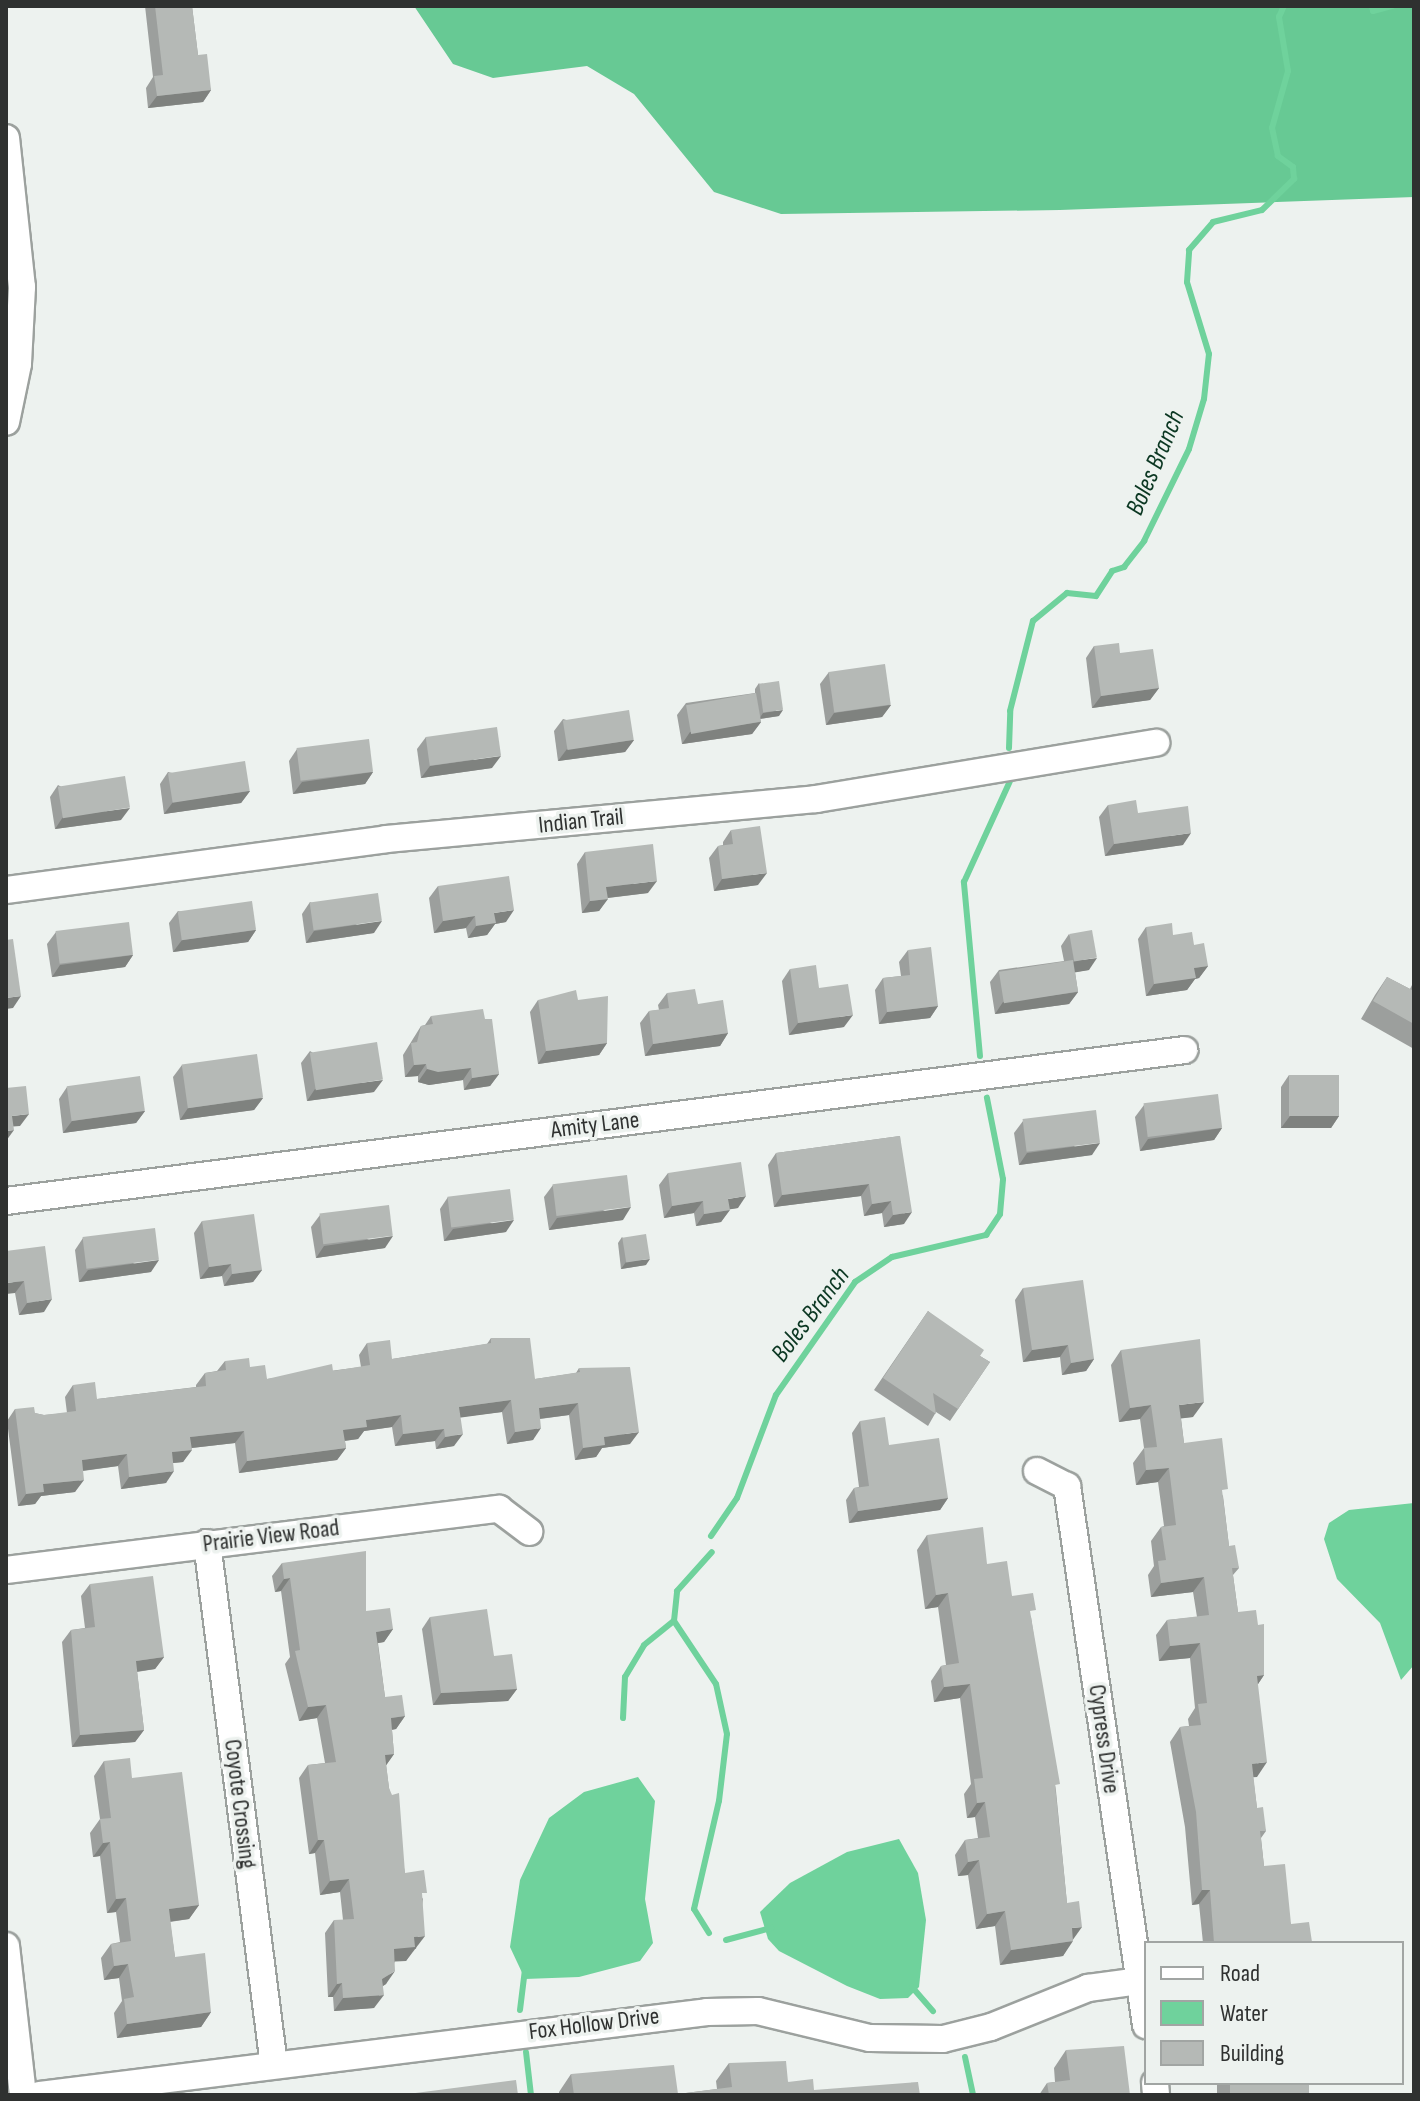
<!DOCTYPE html>
<html>
<head>
<meta charset="utf-8">
<style>
  body { margin:0 }
  #map { position:relative; width:1420px; height:2101px; overflow:hidden; background:#edf2ef; font-family:"Sofia Sans Condensed",sans-serif }
  div>[style] { position:absolute }
  .forest>* { inset:0; background:#67c994 }
  .water>* { inset:0; background:#6fd29c }
  .stream>* { height:6px; margin:-3px; padding:0 3px; transform-origin:3px; border-radius:3px; background:#6fd29c }
  .roads { filter:drop-shadow(2px 0 #9ca19e) drop-shadow(-2px 0 #9ca19e) drop-shadow(0 2px #9ca19e) drop-shadow(0 -2px #9ca19e) }
  .minor>* { height:26px; margin:-13px; padding:0 13px; transform-origin:13px; border-radius:13px; background:#fff }
  .wall>* { inset:0; background:#9c9f9d; transform-origin:0 0 }
  .shaded-wall>* { inset:0; background:#7f827f }
  .building>* { inset:0; background:#b5b9b6; transform-origin:0 0 }
  span { translate:-50% -50%; white-space:nowrap; text-align:center; line-height:1.15; -webkit-text-stroke:7px #edf2ef; paint-order:stroke }
  .street-label { font-size:24px; color:#2f3130 }
  .water-label { font-size:26px; color:#0b3722; font-style:italic }
  .frame { position:absolute; inset:0; border:8px solid #2f3130; pointer-events:none }
  .legend { position:absolute; left:1144px; top:1941px; width:260px; height:144px; box-sizing:border-box; background:#edf2ef; border:2px solid #a1a5a3; margin:0; padding:10px 14px; list-style:none; font-size:24px; color:#2f3130 }
  .legend li { display:flex; align-items:center; gap:16px; height:40px }
  .legend b { width:40px; border:2px solid #a1a5a3 }
</style>
</head>
<body>
<div id="map">
  <div class="forest">
    <div style="clip-path:polygon(414px 6px,1414px 6px,1414px 197px,1060px 210px,781px 214px,714px 192px,634px 94px,587px 66px,493px 78px,453px 64px)"></div>
  </div>
  <div class="water">
    <div style="clip-path:polygon(1414px 1503px,1414px 1665px,1401px 1680px,1380px 1623px,1337px 1579px,1324px 1539px,1329px 1523px,1349px 1510px)"></div>
    <div style="clip-path:polygon(638px 1777px,655px 1801px,645px 1899px,653px 1943px,640px 1961px,579px 1977px,525px 1979px,510px 1947px,520px 1880px,549px 1818px,584px 1792px)"></div>
    <div style="clip-path:polygon(899px 1839px,918px 1873px,926px 1920px,919px 1987px,908px 1998px,880px 1999px,847px 1986px,779px 1951px,768px 1939px,760px 1912px,790px 1883px,847px 1852px)"></div>
  </div>
  <div class="stream">
    <div style="left:1372px;top:6px;width:5px;rotate:79deg"></div>
    <div style="left:1373px;top:11px;width:20px;rotate:-15deg"></div>
    <div style="left:1009px;top:748px;width:37px;rotate:-88deg"></div>
    <div style="left:1010px;top:711px;width:93px;rotate:-75.7deg"></div>
    <div style="left:1033px;top:621px;width:44px;rotate:-39.5deg"></div>
    <div style="left:1067px;top:593px;width:29px;rotate:6deg"></div>
    <div style="left:1096px;top:596px;width:30px;rotate:-57deg"></div>
    <div style="left:1112px;top:571px;width:13px;rotate:-18deg"></div>
    <div style="left:1124px;top:567px;width:33px;rotate:-52deg"></div>
    <div style="left:1144px;top:541px;width:102px;rotate:-63.9deg"></div>
    <div style="left:1189px;top:449px;width:52px;rotate:-73.3deg"></div>
    <div style="left:1204px;top:399px;width:45px;rotate:-83.7deg"></div>
    <div style="left:1209px;top:354px;width:75px;rotate:-107deg"></div>
    <div style="left:1187px;top:282px;width:32px;rotate:-86deg"></div>
    <div style="left:1189px;top:250px;width:37px;rotate:-49deg"></div>
    <div style="left:1213px;top:222px;width:50px;rotate:-13.8deg"></div>
    <div style="left:1262px;top:210px;width:45px;rotate:-44.1deg"></div>
    <div style="left:1294px;top:179px;width:12px;rotate:-95deg"></div>
    <div style="left:1293px;top:167px;width:19px;rotate:-144deg"></div>
    <div style="left:1278px;top:156px;width:29px;rotate:-102deg"></div>
    <div style="left:1272px;top:128px;width:59px;rotate:-74.3deg"></div>
    <div style="left:1288px;top:71px;width:55px;rotate:-99.5deg"></div>
    <div style="left:1279px;top:17px;width:12px;rotate:-66deg"></div>
    <div style="left:980px;top:1056px;width:175px;rotate:-95.3deg"></div>
    <div style="left:964px;top:882px;width:111px;rotate:-65.5deg"></div>
    <div style="left:711px;top:1536px;width:46px;rotate:-55.6deg"></div>
    <div style="left:737px;top:1498px;width:110px;rotate:-69.3deg"></div>
    <div style="left:776px;top:1395px;width:138px;rotate:-55deg"></div>
    <div style="left:855px;top:1282px;width:45px;rotate:-34deg"></div>
    <div style="left:892px;top:1257px;width:97px;rotate:-13.2deg"></div>
    <div style="left:986px;top:1235px;width:25px;rotate:-56deg"></div>
    <div style="left:1000px;top:1214px;width:35px;rotate:-85deg"></div>
    <div style="left:1003px;top:1179px;width:83px;rotate:-101.2deg"></div>
    <div style="left:623px;top:1718px;width:41px;rotate:-87.2deg"></div>
    <div style="left:625px;top:1677px;width:37px;rotate:-59deg"></div>
    <div style="left:644px;top:1645px;width:38px;rotate:-39deg"></div>
    <div style="left:709px;top:1933px;width:28px;rotate:-122deg"></div>
    <div style="left:694px;top:1909px;width:111px;rotate:-77deg"></div>
    <div style="left:719px;top:1801px;width:67px;rotate:-83.2deg"></div>
    <div style="left:727px;top:1734px;width:51px;rotate:-102.4deg"></div>
    <div style="left:716px;top:1684px;width:76px;rotate:-123.7deg"></div>
    <div style="left:674px;top:1621px;width:30px;rotate:-84deg"></div>
    <div style="left:677px;top:1591px;width:52px;rotate:-48.1deg"></div>
    <div style="left:726px;top:1940px;width:47px;rotate:-14.9deg"></div>
    <div style="left:912px;top:1987px;width:32px;rotate:49deg"></div>
    <div style="left:520px;top:2010px;width:39px;rotate:-83deg"></div>
    <div style="left:526px;top:2052px;width:43px;rotate:83.4deg"></div>
    <div style="left:965px;top:2057px;width:39px;rotate:78deg"></div>
  </div>
  <div class="roads">
    <div class="minor">
      <div style="left:6px;top:138px;width:150px;rotate:83.9deg"></div>
      <div style="left:22px;top:287px;width:77px;rotate:93deg"></div>
      <div style="left:18px;top:364px;width:59px;rotate:101.7deg"></div>
      <div style="left:6px;top:890px;width:383px;rotate:-7.6deg"></div>
      <div style="left:386px;top:839px;width:432px;rotate:-5.3deg"></div>
      <div style="left:816px;top:799px;width:345px;rotate:-9.4deg"></div>
      <div style="left:6px;top:1201px;width:1188px;rotate:-7.3deg"></div>
      <div style="left:1037px;top:1471px;width:34px;rotate:27deg"></div>
      <div style="left:1067px;top:1486px;width:545px;rotate:81.66deg"></div>
      <div style="left:207px;top:1543px;width:526px;rotate:82.69deg"></div>
      <div style="left:6px;top:1570px;width:497px;rotate:-7.1deg"></div>
      <div style="left:499px;top:1509px;width:38px;rotate:37deg"></div>
      <div style="left:6px;top:1946px;width:150px;rotate:83.5deg"></div>
      <div style="left:1155px;top:2083px;width:12px;rotate:85deg"></div>
      <div style="left:40px;top:2095px;width:672px;rotate:-7.09deg"></div>
      <div style="left:707px;top:2012px;width:51px;rotate:-1.1deg"></div>
      <div style="left:758px;top:2011px;width:115px;rotate:13.6deg"></div>
      <div style="left:870px;top:2038px;width:73px;rotate:0.8deg"></div>
      <div style="left:943px;top:2039px;width:49px;rotate:-14deg"></div>
      <div style="left:991px;top:2027px;width:105px;rotate:-21.9deg"></div>
      <div style="left:1088px;top:1988px;width:51px;rotate:-7.8deg"></div>
    </div>
  </div>
  <div class="wall">
    <div style="clip-path:polygon(145px 6px,192px 6px,198px 55px,211px 90px,203px 102px,148px 108px,146px 88px,153px 77px)"></div>
    <div style="clip-path:polygon(1094px 646px,1120px 653px,1159px 688px,1150px 700px,1092px 708px,1086px 658px)"></div>
    <div style="clip-path:polygon(829px 672px,891px 705px,882px 717px,826px 725px,820px 684px)"></div>
    <div style="clip-path:polygon(759px 683px,779px 716px,760px 719px,761px 722px,752px 734px,682px 744px,677px 715px,686px 703px,755px 693px,755px 689px)"></div>
    <div style="clip-path:polygon(563px 719px,634px 740px,625px 752px,558px 761px,554px 731px)"></div>
    <div style="clip-path:polygon(426px 737px,492px 768px,421px 778px,417px 749px)"></div>
    <div style="clip-path:polygon(297px 749px,373px 772px,365px 784px,293px 794px,289px 761px)"></div>
    <div style="clip-path:polygon(168px 772px,250px 791px,241px 803px,164px 814px,160px 784px)"></div>
    <div style="clip-path:polygon(58px 785px,121px 820px,55px 829px,50px 797px)"></div>
    <div style="clip-path:polygon(1108px 805px,1138px 813px,1183px 845px,1105px 856px,1099px 817px)"></div>
    <div style="clip-path:polygon(731px 830px,758px 885px,714px 891px,709px 858px,718px 846px,723px 845px,723px 842px)"></div>
    <div style="clip-path:polygon(585px 852px,648px 893px,608px 898px,599px 911px,582px 913px,577px 864px)"></div>
    <div style="clip-path:polygon(438px 886px,506px 922px,495px 924px,487px 935px,468px 938px,466px 928px,434px 933px,429px 898px)"></div>
    <div style="clip-path:polygon(310px 902px,374px 933px,306px 943px,302px 914px)"></div>
    <div style="clip-path:polygon(178px 911px,256px 930px,248px 942px,173px 952px,169px 923px)"></div>
    <div style="clip-path:polygon(1146px 927px,1173px 935px,1194px 945px,1208px 966px,1199px 978px,1195px 979px,1187px 990px,1146px 996px,1138px 939px)"></div>
    <div style="clip-path:polygon(56px 932px,133px 955px,125px 967px,52px 977px,47px 944px)"></div>
    <div style="clip-path:polygon(1069px 934px,1089px 970px,1075px 972px,1078px 992px,1069px 1004px,995px 1014px,990px 982px,999px 970px,1064px 961px,1061px 946px)"></div>
    <div style="clip-path:polygon(908px 950px,938px 1006px,930px 1018px,879px 1024px,875px 990px,883px 978px,901px 976px,899px 962px)"></div>
    <div style="clip-path:polygon(790px 969px,819px 988px,844px 1027px,789px 1035px,782px 981px)"></div>
    <div style="clip-path:polygon(1387px 977px,1410px 989px,1414px 981px,1414px 1049px,1361px 1019px,1375px 995px)"></div>
    <div style="clip-path:polygon(667px 993px,698px 1004px,728px 1033px,720px 1046px,645px 1056px,640px 1023px,649px 1011px,659px 1010px,658px 1005px)"></div>
    <div style="clip-path:polygon(538px 1000px,578px 1000px,607px 1043px,599px 1055px,538px 1064px,530px 1012px)"></div>
    <div style="clip-path:polygon(431px 1016px,485px 1019px,499px 1074px,490px 1086px,464px 1090px,463px 1080px,429px 1085px,418px 1082px,418px 1076px,405px 1077px,403px 1055px,421px 1026px,425px 1025px)"></div>
    <div style="clip-path:polygon(310px 1051px,374px 1092px,307px 1101px,301px 1063px)"></div>
    <div style="clip-path:polygon(182px 1065px,263px 1098px,254px 1110px,180px 1120px,173px 1077px)"></div>
    <div style="clip-path:polygon(1289px 1075px,1339px 1116px,1331px 1128px,1281px 1128px,1281px 1087px)"></div>
    <div style="clip-path:polygon(67px 1087px,145px 1111px,136px 1123px,63px 1133px,59px 1099px)"></div>
    <div style="clip-path:polygon(1144px 1105px,1222px 1128px,1214px 1140px,1140px 1151px,1135px 1117px)"></div>
    <div style="clip-path:polygon(1023px 1121px,1092px 1155px,1019px 1165px,1014px 1133px)"></div>
    <div style="clip-path:polygon(900px 1136px,904px 1224px,884px 1227px,882px 1213px,864px 1216px,861px 1196px,774px 1207px,768px 1165px,776px 1153px)"></div>
    <div style="clip-path:polygon(668px 1173px,738px 1208px,730px 1209px,721px 1222px,696px 1226px,694px 1213px,664px 1218px,659px 1185px)"></div>
    <div style="clip-path:polygon(553px 1185px,623px 1220px,549px 1230px,544px 1197px)"></div>
    <div style="clip-path:polygon(448px 1197px,506px 1232px,444px 1241px,440px 1209px)"></div>
    <div style="clip-path:polygon(320px 1215px,385px 1248px,316px 1258px,311px 1227px)"></div>
    <div style="clip-path:polygon(202px 1221px,262px 1270px,253px 1282px,224px 1286px,222px 1276px,200px 1279px,194px 1233px)"></div>
    <div style="clip-path:polygon(622px 1237px,646px 1265px,621px 1269px,618px 1243px)"></div>
    <div style="clip-path:polygon(83px 1238px,151px 1272px,79px 1282px,75px 1250px)"></div>
    <div style="clip-path:polygon(6px 1251px,44px 1312px,19px 1315px,15px 1293px)"></div>
    <div style="clip-path:polygon(1023px 1288px,1094px 1359px,1086px 1371px,1062px 1375px,1060px 1357px,1023px 1362px,1015px 1300px)"></div>
    <div style="clip-path:polygon(928px 1311px,980px 1356px,990px 1362px,950px 1421px,936px 1412px,928px 1426px,874px 1390px)"></div>
    <div style="clip-path:polygon(491px 1338px,535px 1379px,576px 1373px,579px 1368px,630px 1444px,602px 1448px,596px 1457px,575px 1460px,569px 1415px,540px 1419px,533px 1440px,507px 1444px,502px 1412px,460px 1417px,454px 1446px,436px 1449px,435px 1441px,395px 1446px,392px 1427px,364px 1431px,358px 1439px,345px 1441px,346px 1448px,337px 1460px,239px 1473px,235px 1443px,192px 1448px,183px 1462px,173px 1463px,166px 1483px,121px 1489px,118px 1466px,83px 1471px,75px 1492px,41px 1496px,35px 1504px,18px 1506px,7px 1421px,15px 1409px,44px 1415px,67px 1413px,65px 1397px,73px 1385px,97px 1399px,196px 1387px,196px 1385px,205px 1373px,217px 1371px,225px 1361px,250px 1367px,267px 1379px,361px 1367px,359px 1355px,367px 1343px,392px 1359px,487px 1344px)"></div>
    <div style="clip-path:polygon(1121px 1350px,1193px 1417px,1181px 1418px,1184px 1443px,1223px 1496px,1229px 1546px,1239px 1568px,1233px 1575px,1238px 1612px,1264px 1675px,1258px 1684px,1257px 1777px,1253px 1777px,1257px 1808px,1266px 1831px,1261px 1838px,1264px 1866px,1291px 1924px,1311px 1943px,1203px 1943px,1199px 1904px,1192px 1905px,1185px 1827px,1170px 1742px,1180px 1727px,1189px 1726px,1188px 1719px,1195px 1708px,1190px 1658px,1159px 1661px,1156px 1635px,1167px 1620px,1197px 1617px,1193px 1592px,1151px 1597px,1148px 1575px,1154px 1566px,1151px 1541px,1161px 1527px,1164px 1526px,1158px 1482px,1136px 1485px,1133px 1463px,1144px 1448px,1140px 1419px,1119px 1422px,1111px 1365px)"></div>
    <div style="clip-path:polygon(860px 1421px,889px 1445px,948px 1498px,940px 1510px,849px 1523px,846px 1500px,854px 1488px,859px 1487px,852px 1433px)"></div>
    <div style="clip-path:polygon(927px 1535px,987px 1564px,1012px 1596px,1031px 1617px,1056px 1791px,1067px 1903px,1073px 1939px,1063px 1956px,1000px 1965px,995px 1926px,976px 1929px,968px 1875px,958px 1876px,955px 1855px,965px 1840px,978px 1838px,975px 1817px,967px 1818px,964px 1794px,971px 1784px,960px 1698px,934px 1702px,931px 1681px,941px 1666px,946px 1665px,938px 1607px,925px 1609px,917px 1550px)"></div>
    <div style="clip-path:polygon(282px 1563px,366px 1611px,393px 1629px,384px 1642px,378px 1643px,385px 1697px,405px 1716px,396px 1729px,392px 1730px,394px 1754px,386px 1765px,389px 1788px,405px 1873px,423px 1899px,416px 1949px,414px 1949px,406px 1961px,395px 1961px,386px 1984px,383px 1986px,374px 2008px,334px 2011px,333px 1997px,328px 1997px,325px 1933px,334px 1920px,343px 1920px,340px 1892px,320px 1895px,315px 1853px,309px 1854px,299px 1778px,308px 1765px,325px 1763px,317px 1718px,299px 1721px,285px 1664px,290px 1657px,281px 1591px,275px 1592px,272px 1576px)"></div>
    <div style="clip-path:polygon(90px 1584px,164px 1657px,155px 1669px,137px 1672px,144px 1730px,135px 1742px,72px 1747px,62px 1642px,71px 1630px,85px 1628px,81px 1596px)"></div>
    <div style="clip-path:polygon(430px 1617px,494px 1656px,517px 1689px,508px 1701px,433px 1705px,422px 1629px)"></div>
    <div style="clip-path:polygon(104px 1761px,132px 1778px,199px 1905px,189px 1919px,170px 1922px,175px 1957px,211px 2012px,201px 2027px,117px 2038px,114px 2013px,122px 2001px,119px 1978px,104px 1980px,101px 1958px,111px 1944px,120px 1942px,116px 1912px,107px 1913px,100px 1856px,93px 1857px,90px 1833px,100px 1819px,94px 1776px)"></div>
    <div style="clip-path:polygon(1066px 2050px,1130px 2095px,1039px 2095px,1047px 2083px,1055px 2082px,1054px 2068px)"></div>
    <div style="clip-path:polygon(729px 2063px,814px 2090px,920px 2095px,559px 2095px,559px 2092px,571px 2074px,678px 2094px,717px 2089px,716px 2081px)"></div>
    <div style="left:1217px;top:2083px;width:92px;height:12px"></div>
  </div>
  <div class="shaded-wall">
    <div style="clip-path:polygon(211px 90px,203px 102px,148px 108px,157px 96px)"></div>
    <div style="clip-path:polygon(1159px 688px,1150px 700px,1092px 708px,1101px 696px)"></div>
    <div style="clip-path:polygon(891px 705px,882px 717px,826px 725px,834px 713px)"></div>
    <div style="clip-path:polygon(783px 710px,779px 716px,759px 719px,763px 713px)"></div>
    <div style="clip-path:polygon(761px 722px,752px 734px,682px 744px,690px 732px)"></div>
    <div style="clip-path:polygon(634px 740px,625px 752px,558px 761px,567px 749px)"></div>
    <div style="clip-path:polygon(501px 756px,492px 768px,421px 778px,430px 766px)"></div>
    <div style="clip-path:polygon(373px 772px,365px 784px,293px 794px,302px 782px)"></div>
    <div style="clip-path:polygon(250px 791px,241px 803px,164px 814px,173px 802px)"></div>
    <div style="clip-path:polygon(130px 808px,121px 820px,55px 829px,63px 817px)"></div>
    <div style="clip-path:polygon(1191px 833px,1183px 845px,1105px 856px,1114px 844px)"></div>
    <div style="clip-path:polygon(767px 873px,758px 885px,714px 891px,722px 879px)"></div>
    <div style="clip-path:polygon(657px 881px,648px 893px,598px 899px,606px 887px)"></div>
    <div style="clip-path:polygon(608px 899px,599px 911px,582px 913px,590px 901px)"></div>
    <div style="clip-path:polygon(514px 910px,506px 922px,495px 924px,487px 935px,468px 938px,476px 926px,494px 913px)"></div>
    <div style="clip-path:polygon(475px 916px,466px 928px,434px 933px,443px 921px)"></div>
    <div style="clip-path:polygon(382px 921px,374px 933px,306px 943px,314px 931px)"></div>
    <div style="clip-path:polygon(256px 930px,248px 942px,173px 952px,182px 940px)"></div>
    <div style="clip-path:polygon(133px 955px,125px 967px,52px 977px,60px 965px)"></div>
    <div style="clip-path:polygon(1097px 958px,1089px 970px,1066px 974px,1074px 961px)"></div>
    <div style="clip-path:polygon(1208px 966px,1199px 978px,1195px 979px,1187px 990px,1146px 996px,1154px 984px,1194px 968px)"></div>
    <div style="clip-path:polygon(1078px 992px,1069px 1004px,995px 1014px,1003px 1002px)"></div>
    <div style="clip-path:polygon(21px 996px,13px 1008px,6px 1009px,6px 998px)"></div>
    <div style="clip-path:polygon(938px 1006px,930px 1018px,879px 1024px,887px 1012px)"></div>
    <div style="clip-path:polygon(853px 1015px,844px 1027px,789px 1035px,798px 1023px)"></div>
    <div style="clip-path:polygon(728px 1033px,720px 1046px,645px 1056px,653px 1044px)"></div>
    <div style="clip-path:polygon(607px 1043px,599px 1055px,538px 1064px,546px 1051px)"></div>
    <div style="clip-path:polygon(426px 1064px,418px 1076px,405px 1077px,414px 1065px)"></div>
    <div style="clip-path:polygon(471px 1068px,463px 1080px,429px 1085px,418px 1082px,427px 1069px)"></div>
    <div style="clip-path:polygon(499px 1074px,490px 1086px,464px 1090px,472px 1078px)"></div>
    <div style="clip-path:polygon(383px 1080px,374px 1092px,307px 1101px,315px 1089px)"></div>
    <div style="clip-path:polygon(263px 1098px,254px 1110px,180px 1120px,188px 1108px)"></div>
    <div style="clip-path:polygon(145px 1111px,136px 1123px,63px 1133px,72px 1121px)"></div>
    <div style="clip-path:polygon(29px 1114px,20px 1126px,6px 1127px,12px 1116px)"></div>
    <div style="clip-path:polygon(1290px 1116px,1339px 1116px,1331px 1128px,1281px 1128px)"></div>
    <div style="clip-path:polygon(1222px 1128px,1214px 1140px,1140px 1151px,1148px 1139px)"></div>
    <div style="clip-path:polygon(14px 1130px,6px 1141px,6px 1131px)"></div>
    <div style="clip-path:polygon(1100px 1143px,1092px 1155px,1019px 1165px,1027px 1153px)"></div>
    <div style="clip-path:polygon(869px 1184px,861px 1196px,774px 1207px,782px 1195px)"></div>
    <div style="clip-path:polygon(746px 1196px,738px 1208px,720px 1211px,728px 1199px)"></div>
    <div style="clip-path:polygon(703px 1201px,694px 1213px,664px 1218px,672px 1206px)"></div>
    <div style="clip-path:polygon(891px 1201px,882px 1213px,864px 1216px,872px 1204px)"></div>
    <div style="clip-path:polygon(631px 1207px,623px 1220px,549px 1230px,557px 1218px)"></div>
    <div style="clip-path:polygon(730px 1210px,721px 1222px,696px 1226px,704px 1214px)"></div>
    <div style="clip-path:polygon(912px 1212px,904px 1224px,884px 1227px,893px 1215px)"></div>
    <div style="clip-path:polygon(514px 1220px,506px 1232px,444px 1241px,453px 1229px)"></div>
    <div style="clip-path:polygon(393px 1236px,385px 1248px,316px 1258px,324px 1246px)"></div>
    <div style="clip-path:polygon(650px 1259px,646px 1265px,621px 1269px,626px 1262px)"></div>
    <div style="clip-path:polygon(159px 1260px,151px 1272px,79px 1282px,88px 1270px)"></div>
    <div style="clip-path:polygon(231px 1264px,222px 1276px,200px 1279px,209px 1267px)"></div>
    <div style="clip-path:polygon(262px 1270px,253px 1282px,224px 1286px,232px 1274px)"></div>
    <div style="clip-path:polygon(24px 1281px,15px 1293px,6px 1294px,6px 1283px)"></div>
    <div style="clip-path:polygon(52px 1299px,44px 1312px,19px 1315px,27px 1303px)"></div>
    <div style="clip-path:polygon(1068px 1345px,1060px 1357px,1023px 1362px,1032px 1350px)"></div>
    <div style="clip-path:polygon(1094px 1359px,1086px 1371px,1062px 1375px,1071px 1363px)"></div>
    <div style="clip-path:polygon(511px 1400px,502px 1412px,450px 1419px,459px 1407px)"></div>
    <div style="clip-path:polygon(1204px 1402px,1193px 1417px,1169px 1420px,1179px 1405px)"></div>
    <div style="clip-path:polygon(578px 1403px,569px 1415px,530px 1420px,539px 1408px)"></div>
    <div style="clip-path:polygon(1151px 1405px,1140px 1419px,1119px 1422px,1130px 1408px)"></div>
    <div style="clip-path:polygon(401px 1415px,392px 1427px,364px 1431px,358px 1439px,335px 1442px,343px 1430px,366px 1420px)"></div>
    <div style="clip-path:polygon(541px 1428px,533px 1440px,507px 1444px,515px 1432px)"></div>
    <div style="clip-path:polygon(444px 1429px,435px 1441px,395px 1446px,403px 1434px)"></div>
    <div style="clip-path:polygon(244px 1431px,235px 1443px,182px 1449px,190px 1437px)"></div>
    <div style="clip-path:polygon(639px 1432px,630px 1444px,602px 1448px,596px 1457px,575px 1460px,583px 1448px,604px 1437px)"></div>
    <div style="clip-path:polygon(463px 1434px,454px 1446px,436px 1449px,445px 1437px)"></div>
    <div style="clip-path:polygon(346px 1448px,337px 1460px,239px 1473px,247px 1461px)"></div>
    <div style="clip-path:polygon(192px 1450px,183px 1462px,163px 1464px,172px 1452px)"></div>
    <div style="clip-path:polygon(127px 1454px,118px 1466px,73px 1472px,82px 1460px)"></div>
    <div style="clip-path:polygon(1169px 1468px,1158px 1482px,1136px 1485px,1146px 1470px)"></div>
    <div style="clip-path:polygon(174px 1471px,166px 1483px,121px 1489px,129px 1477px)"></div>
    <div style="clip-path:polygon(84px 1480px,75px 1492px,41px 1496px,35px 1504px,18px 1506px,26px 1494px,43px 1484px)"></div>
    <div style="clip-path:polygon(948px 1498px,940px 1510px,849px 1523px,858px 1511px)"></div>
    <div style="clip-path:polygon(1204px 1577px,1193px 1592px,1151px 1597px,1161px 1583px)"></div>
    <div style="clip-path:polygon(290px 1578px,281px 1591px,275px 1592px,284px 1579px)"></div>
    <div style="clip-path:polygon(948px 1593px,938px 1607px,925px 1609px,936px 1595px)"></div>
    <div style="clip-path:polygon(393px 1629px,384px 1642px,367px 1645px,376px 1632px)"></div>
    <div style="clip-path:polygon(1200px 1643px,1190px 1658px,1159px 1661px,1170px 1646px)"></div>
    <div style="clip-path:polygon(164px 1657px,155px 1669px,127px 1673px,136px 1661px)"></div>
    <div style="clip-path:polygon(1264px 1675px,1254px 1690px,1257px 1676px)"></div>
    <div style="clip-path:polygon(970px 1684px,960px 1698px,934px 1702px,944px 1687px)"></div>
    <div style="clip-path:polygon(517px 1689px,508px 1701px,433px 1705px,441px 1693px)"></div>
    <div style="clip-path:polygon(326px 1705px,317px 1718px,299px 1721px,308px 1707px)"></div>
    <div style="clip-path:polygon(405px 1716px,396px 1729px,381px 1731px,391px 1718px)"></div>
    <div style="clip-path:polygon(144px 1730px,135px 1742px,72px 1747px,80px 1735px)"></div>
    <div style="clip-path:polygon(394px 1754px,385px 1767px,385px 1755px)"></div>
    <div style="clip-path:polygon(1267px 1762px,1257px 1777px,1242px 1778px,1252px 1764px)"></div>
    <div style="clip-path:polygon(985px 1802px,975px 1817px,967px 1818px,977px 1803px)"></div>
    <div style="clip-path:polygon(318px 1840px,324px 1840px,315px 1853px,309px 1854px)"></div>
    <div style="clip-path:polygon(110px 1842px,100px 1856px,93px 1857px,103px 1843px)"></div>
    <div style="clip-path:polygon(979px 1860px,968px 1875px,958px 1876px,968px 1862px)"></div>
    <div style="clip-path:polygon(349px 1879px,340px 1892px,320px 1895px,330px 1881px)"></div>
    <div style="clip-path:polygon(1202px 1890px,1210px 1890px,1199px 1904px,1192px 1905px)"></div>
    <div style="clip-path:polygon(126px 1898px,116px 1912px,107px 1913px,116px 1899px)"></div>
    <div style="clip-path:polygon(199px 1905px,189px 1919px,159px 1923px,169px 1909px)"></div>
    <div style="clip-path:polygon(1005px 1911px,995px 1926px,976px 1929px,987px 1914px)"></div>
    <div style="clip-path:polygon(1082px 1927px,1072px 1941px,1072px 1928px)"></div>
    <div style="clip-path:polygon(425px 1936px,406px 1961px,385px 1962px,394px 1949px,414px 1937px)"></div>
    <div style="clip-path:polygon(1073px 1941px,1063px 1956px,1000px 1965px,1011px 1950px)"></div>
    <div style="clip-path:polygon(128px 1964px,119px 1978px,104px 1980px,114px 1966px)"></div>
    <div style="clip-path:polygon(395px 1971px,386px 1984px,373px 1992px,382px 1979px)"></div>
    <div style="clip-path:polygon(342px 1983px,333px 1997px,328px 1997px,337px 1984px)"></div>
    <div style="clip-path:polygon(384px 1995px,374px 2008px,334px 2011px,343px 1998px)"></div>
    <div style="clip-path:polygon(211px 2012px,201px 2027px,117px 2038px,127px 2024px)"></div>
  </div>
  <div class="building">
    <div style="clip-path:polygon(155px 6px,192px 6px,198px 55px,207px 54px,211px 90px,157px 96px,154px 76px,163px 75px)"></div>
    <div style="clip-path:polygon(1119px 643px,1120px 653px,1153px 649px,1159px 688px,1101px 696px,1094px 646px)"></div>
    <div style="left:885px;top:664px;width:41px;height:57px;rotate:82deg"></div>
    <div style="left:779px;top:681px;width:29px;height:20px;rotate:82deg"></div>
    <div style="left:756px;top:693px;width:29px;height:71px;rotate:80deg"></div>
    <div style="left:629px;top:710px;width:30px;height:67px;rotate:81deg"></div>
    <div style="left:497px;top:727px;width:29px;height:72px;rotate:82deg"></div>
    <div style="left:369px;top:739px;width:33px;height:73px;rotate:83deg"></div>
    <div style="left:245px;top:761px;width:30px;height:78px;rotate:81deg"></div>
    <div style="left:125px;top:776px;width:32px;height:68px;rotate:81deg"></div>
    <div style="clip-path:polygon(1136px 800px,1138px 813px,1188px 806px,1191px 833px,1114px 844px,1108px 805px)"></div>
    <div style="clip-path:polygon(760px 826px,767px 873px,722px 879px,718px 846px,733px 844px,731px 830px)"></div>
    <div style="clip-path:polygon(653px 844px,657px 881px,606px 887px,608px 899px,590px 901px,585px 852px)"></div>
    <div style="clip-path:polygon(509px 876px,514px 910px,494px 913px,496px 923px,476px 926px,475px 916px,443px 921px,438px 886px)"></div>
    <div style="left:378px;top:893px;width:28px;height:69px;rotate:82deg"></div>
    <div style="left:252px;top:901px;width:29px;height:75px;rotate:82deg"></div>
    <div style="left:129px;top:922px;width:33px;height:74px;rotate:83deg"></div>
    <div style="clip-path:polygon(1172px 923px,1173px 935px,1192px 932px,1194px 945px,1204px 943px,1208px 966px,1194px 968px,1196px 978px,1154px 984px,1146px 927px)"></div>
    <div style="left:1092px;top:930px;width:28px;height:23px;rotate:80deg"></div>
    <div style="clip-path:polygon(13px 939px,21px 996px,6px 998px,6px 940px)"></div>
    <div style="clip-path:polygon(931px 947px,938px 1006px,887px 1012px,883px 978px,910px 975px,908px 950px)"></div>
    <div style="left:1073px;top:960px;width:32px;height:75px;rotate:81deg"></div>
    <div style="clip-path:polygon(816px 965px,819px 988px,848px 984px,853px 1015px,798px 1023px,790px 969px)"></div>
    <div style="clip-path:polygon(1387px 977px,1412px 990px,1414px 986px,1414px 1024px,1373px 1001px)"></div>
    <div style="clip-path:polygon(695px 989px,698px 1004px,723px 1000px,728px 1033px,653px 1044px,649px 1011px,669px 1008px,667px 993px)"></div>
    <div style="clip-path:polygon(576px 990px,578px 1000px,608px 996px,607px 1043px,546px 1051px,538px 1000px)"></div>
    <div style="clip-path:polygon(483px 1009px,485px 1019px,492px 1019px,499px 1074px,472px 1078px,471px 1068px,438px 1072px,427px 1069px,426px 1064px,414px 1065px,411px 1043px,417px 1042px,421px 1026px,433px 1024px,431px 1016px)"></div>
    <div style="left:377px;top:1042px;width:38px;height:68px;rotate:81deg"></div>
    <div style="left:257px;top:1054px;width:44px;height:76px;rotate:82deg"></div>
    <div style="left:1289px;top:1075px;width:50px;height:41px"></div>
    <div style="left:140px;top:1076px;width:35px;height:74px;rotate:82deg"></div>
    <div style="clip-path:polygon(26px 1086px,29px 1114px,12px 1116px,14px 1130px,6px 1131px,6px 1088px)"></div>
    <div style="left:1218px;top:1094px;width:34px;height:75px;rotate:83deg"></div>
    <div style="left:1096px;top:1110px;width:33px;height:74px;rotate:83deg"></div>
    <div style="clip-path:polygon(900px 1136px,912px 1212px,893px 1215px,891px 1201px,872px 1204px,869px 1184px,782px 1195px,776px 1153px)"></div>
    <div style="clip-path:polygon(741px 1162px,746px 1196px,728px 1199px,730px 1210px,704px 1214px,703px 1201px,672px 1206px,668px 1173px)"></div>
    <div style="left:627px;top:1175px;width:32px;height:75px;rotate:83deg"></div>
    <div style="left:510px;top:1189px;width:31px;height:63px;rotate:83deg"></div>
    <div style="left:389px;top:1205px;width:31px;height:70px;rotate:83deg"></div>
    <div style="clip-path:polygon(254px 1214px,262px 1270px,232px 1274px,231px 1264px,209px 1267px,202px 1221px)"></div>
    <div style="left:155px;top:1228px;width:32px;height:73px;rotate:83deg"></div>
    <div style="left:646px;top:1234px;width:25px;height:24px;rotate:81deg"></div>
    <div style="clip-path:polygon(45px 1246px,52px 1299px,27px 1303px,24px 1281px,6px 1283px,6px 1251px)"></div>
    <div style="clip-path:polygon(1083px 1280px,1094px 1359px,1071px 1363px,1068px 1345px,1032px 1350px,1023px 1288px)"></div>
    <div style="clip-path:polygon(928px 1311px,984px 1350px,980px 1356px,990px 1362px,958px 1409px,933px 1393px,936px 1414px,883px 1378px)"></div>
    <div style="clip-path:polygon(491px 1338px,530px 1338px,535px 1379px,580px 1372px,579px 1368px,630px 1367px,639px 1432px,604px 1437px,605px 1445px,583px 1448px,578px 1403px,539px 1408px,541px 1428px,515px 1432px,511px 1400px,459px 1407px,463px 1434px,445px 1437px,444px 1429px,403px 1434px,401px 1415px,366px 1420px,367px 1427px,343px 1430px,346px 1448px,247px 1461px,244px 1431px,190px 1437px,192px 1450px,172px 1452px,174px 1471px,129px 1477px,127px 1454px,82px 1460px,84px 1480px,43px 1484px,44px 1492px,26px 1494px,15px 1409px,34px 1407px,35px 1413px,44px 1415px,76px 1411px,73px 1385px,95px 1382px,97px 1399px,206px 1386px,205px 1373px,226px 1370px,225px 1361px,249px 1358px,250px 1367px,265px 1365px,267px 1379px,332px 1364px,333px 1371px,370px 1365px,367px 1343px,390px 1340px,392px 1359px,491px 1343px)"></div>
    <div style="clip-path:polygon(1200px 1339px,1204px 1402px,1179px 1405px,1184px 1443px,1222px 1438px,1228px 1489px,1222px 1490px,1229px 1546px,1235px 1545px,1239px 1568px,1232px 1568px,1238px 1612px,1256px 1610px,1258px 1625px,1264px 1624px,1264px 1675px,1257px 1676px,1267px 1762px,1252px 1764px,1257px 1808px,1263px 1807px,1266px 1831px,1260px 1831px,1264px 1866px,1285px 1864px,1291px 1924px,1309px 1922px,1312px 1942px,1214px 1943px,1210px 1890px,1202px 1890px,1196px 1812px,1180px 1727px,1201px 1725px,1198px 1704px,1207px 1703px,1200px 1643px,1170px 1646px,1167px 1620px,1209px 1615px,1204px 1577px,1161px 1583px,1158px 1561px,1166px 1560px,1161px 1527px,1176px 1525px,1169px 1468px,1146px 1470px,1144px 1448px,1157px 1447px,1151px 1405px,1130px 1408px,1121px 1350px)"></div>
    <div style="clip-path:polygon(885px 1417px,889px 1445px,939px 1438px,948px 1498px,858px 1511px,854px 1488px,869px 1486px,860px 1421px)"></div>
    <div style="clip-path:polygon(983px 1527px,987px 1564px,1007px 1561px,1012px 1596px,1033px 1593px,1036px 1610px,1030px 1611px,1060px 1784px,1055px 1785px,1067px 1903px,1079px 1901px,1082px 1927px,1072px 1928px,1073px 1941px,1011px 1950px,1005px 1911px,987px 1914px,979px 1860px,968px 1862px,965px 1840px,990px 1837px,985px 1802px,977px 1803px,974px 1779px,983px 1778px,970px 1684px,944px 1687px,941px 1666px,959px 1663px,948px 1593px,936px 1595px,927px 1535px)"></div>
    <div style="clip-path:polygon(366px 1551px,366px 1611px,390px 1608px,393px 1629px,376px 1632px,385px 1697px,402px 1695px,405px 1716px,391px 1718px,394px 1754px,385px 1755px,389px 1788px,392px 1795px,399px 1793px,405px 1873px,424px 1870px,427px 1893px,422px 1893px,425px 1936px,414px 1937px,415px 1947px,394px 1949px,395px 1971px,382px 1979px,384px 1995px,343px 1998px,342px 1983px,337px 1984px,334px 1920px,354px 1919px,349px 1879px,330px 1881px,324px 1840px,318px 1840px,308px 1765px,336px 1762px,326px 1705px,308px 1707px,295px 1651px,300px 1650px,290px 1578px,284px 1579px,282px 1563px)"></div>
    <div style="clip-path:polygon(153px 1576px,164px 1657px,136px 1661px,144px 1730px,80px 1735px,71px 1630px,95px 1627px,90px 1584px)"></div>
    <div style="clip-path:polygon(487px 1609px,494px 1656px,512px 1654px,517px 1689px,441px 1693px,430px 1617px)"></div>
    <div style="clip-path:polygon(130px 1758px,132px 1778px,182px 1772px,199px 1905px,169px 1909px,175px 1957px,205px 1953px,211px 2012px,127px 2024px,124px 1999px,134px 1997px,128px 1964px,114px 1966px,111px 1944px,131px 1941px,126px 1898px,116px 1899px,110px 1842px,103px 1843px,100px 1819px,111px 1818px,104px 1761px)"></div>
    <div style="clip-path:polygon(1124px 2046px,1130px 2095px,1049px 2095px,1047px 2083px,1070px 2080px,1066px 2050px)"></div>
    <div style="clip-path:polygon(786px 2061px,788px 2082px,813px 2079px,814px 2090px,918px 2082px,920px 2095px,574px 2095px,571px 2074px,674px 2065px,678px 2094px,732px 2087px,729px 2063px)"></div>
    <div style="clip-path:polygon(516px 2080px,518px 2095px,400px 2095px)"></div>
    <div style="left:1230px;top:2083px;width:79px;height:12px"></div>
  </div>
  <div class="street-label">
    <span style="left:581px;top:821px;rotate:-6deg">Indian Trail</span>
    <span style="left:595px;top:1125px;rotate:-7deg">Amity Lane</span>
    <span style="left:271px;top:1536px;rotate:-7deg">Prairie View Road</span>
    <span style="left:1104px;top:1739px;rotate:82deg">Cypress Drive</span>
    <span style="left:240px;top:1804px;rotate:83deg">Coyote Crossing</span>
    <span style="left:594px;top:2024px;rotate:-7deg">Fox Hollow Drive</span>
  </div>
  <div class="water-label">
    <span style="left:1156px;top:463px;rotate:-67deg">Boles Branch</span>
    <span style="left:811px;top:1315px;rotate:-53deg">Boles Branch</span>
  </div>
  <div class="frame"></div>
  <ul class="legend">
  <li><b style="height:10px;background:#fff"></b>Road</li>
  <li><b style="height:22px;background:#6fd29c"></b>Water</li>
  <li><b style="height:22px;background:#b5b9b6"></b>Building</li>
  </ul>
</div>
</body>
</html>
